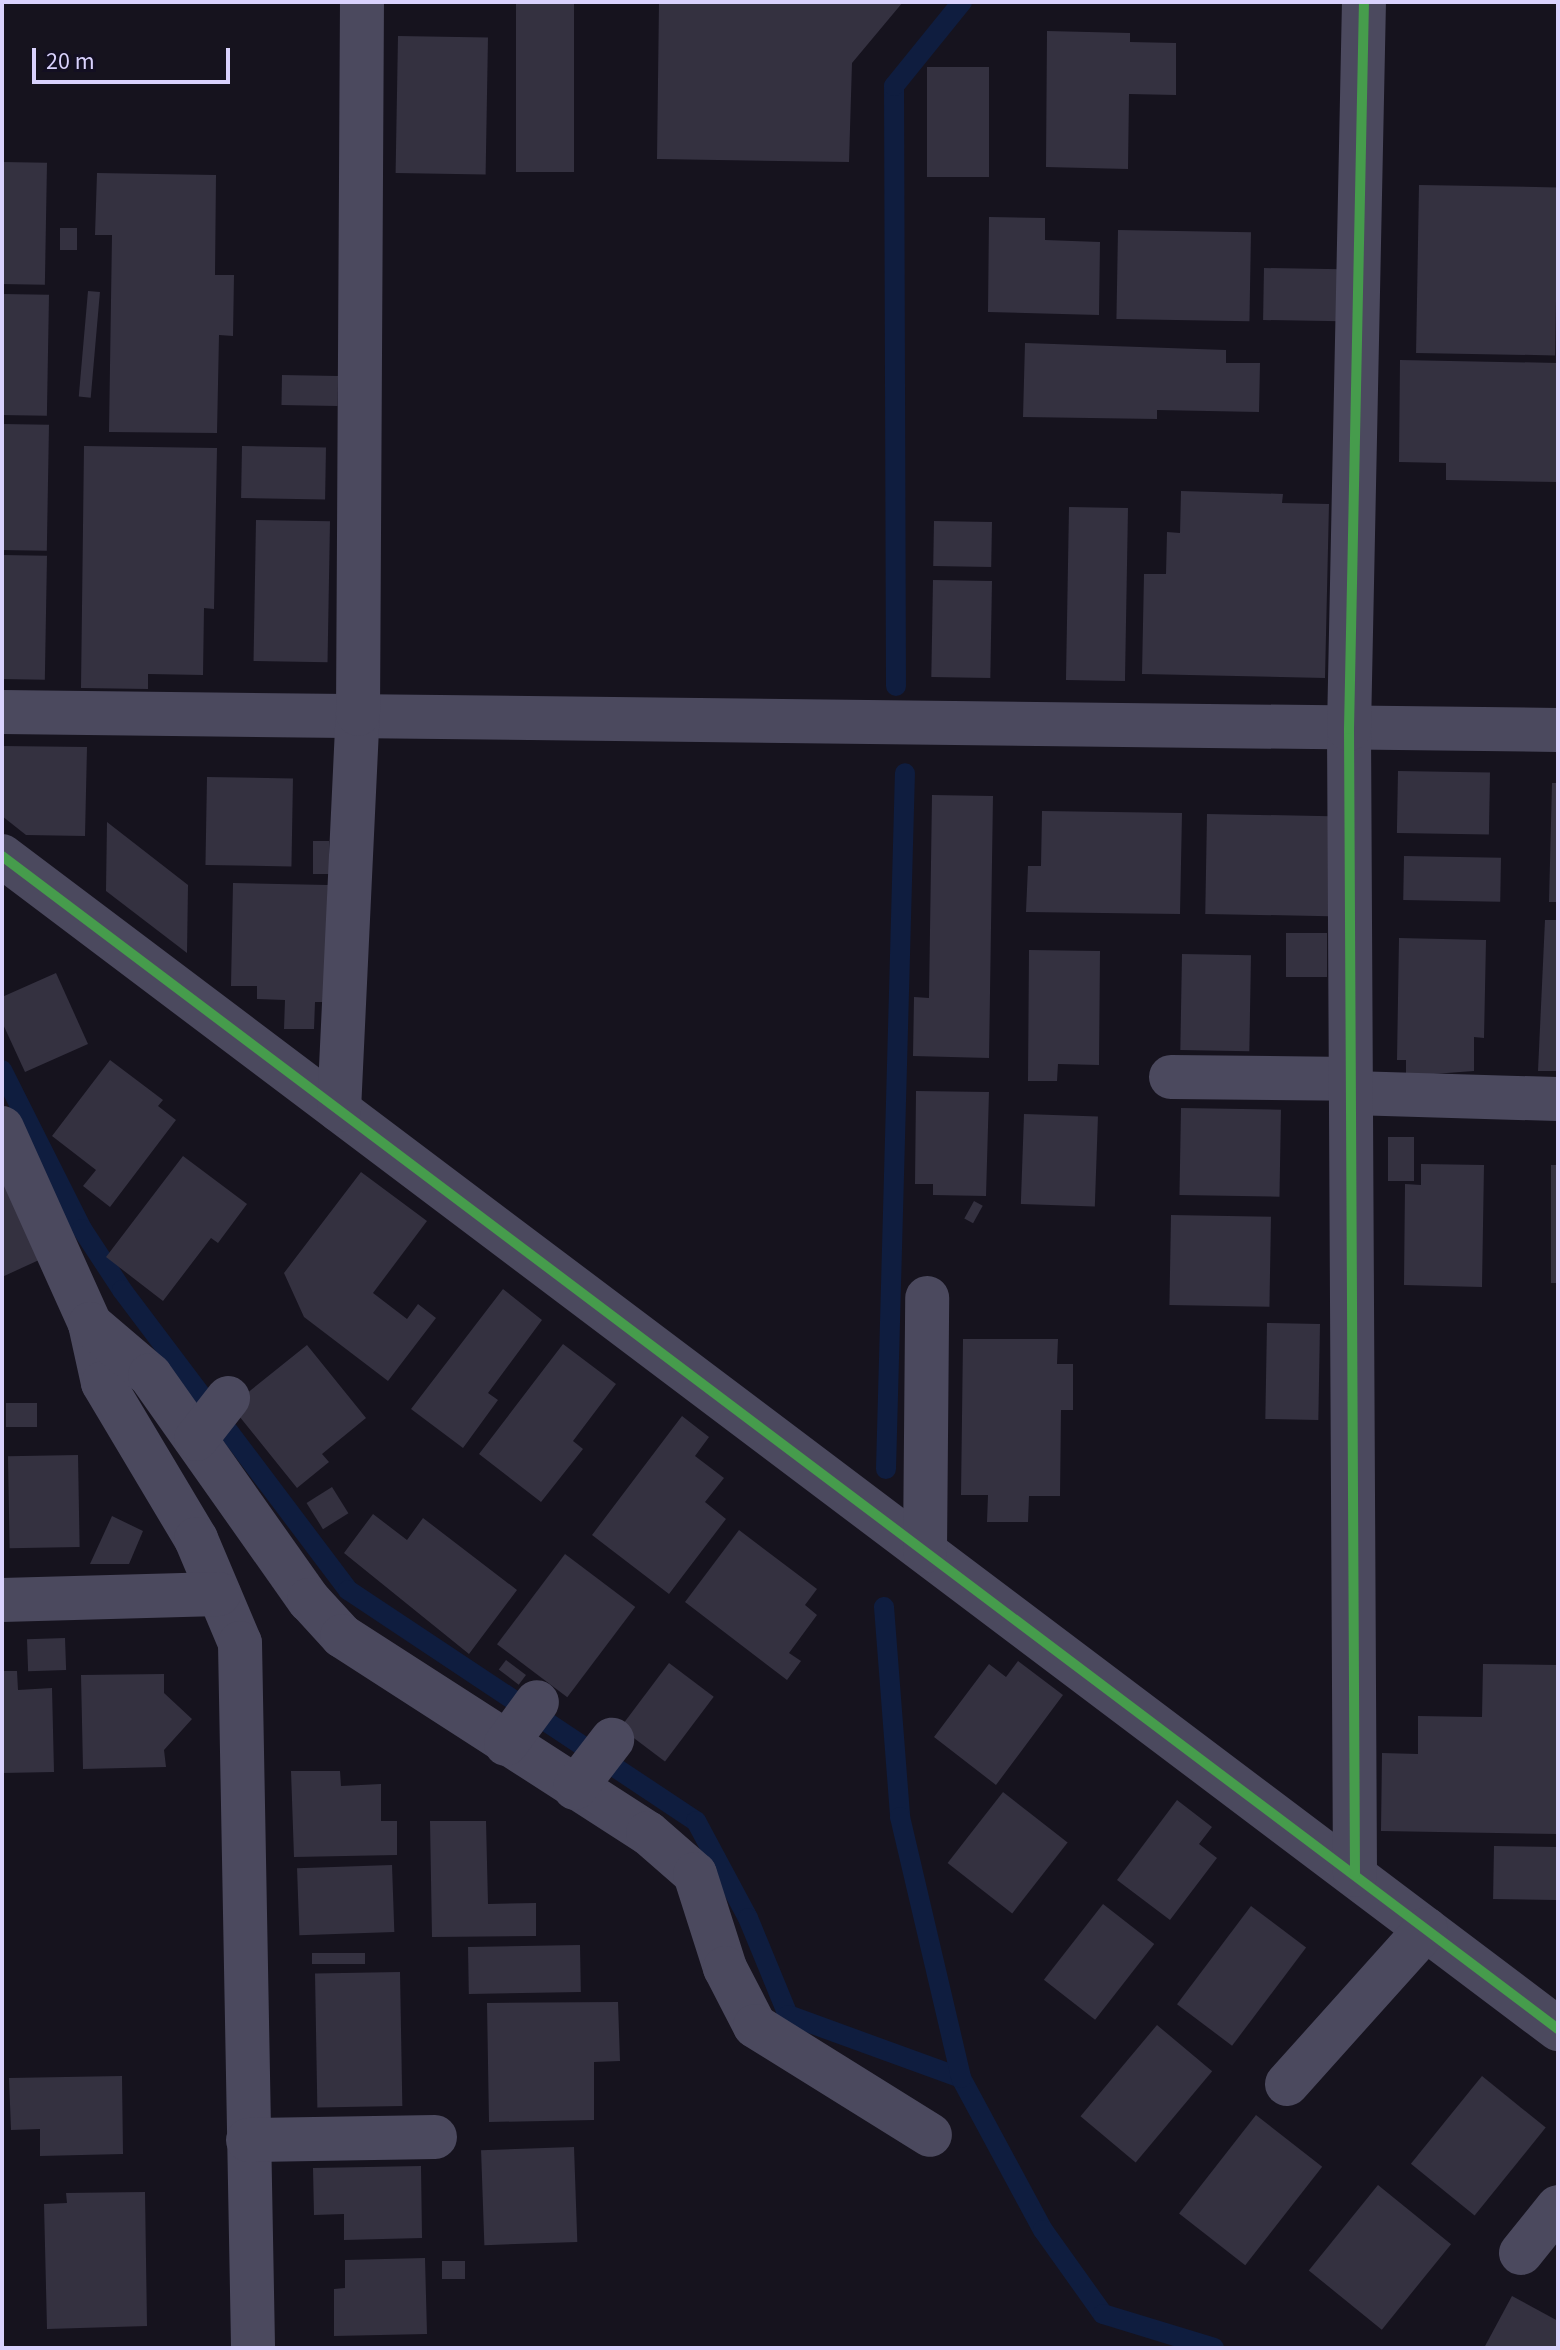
<!DOCTYPE html>
<html>
<head>
<meta charset="utf-8">
<style>
  body { margin:0 }
  #map { position:relative; width:1560px; height:2350px; overflow:hidden; background:#16131e; font-family:"Source Sans 3",sans-serif }
  div>[style] { position:absolute }
  .stream>* { height:20px; margin:-10px; padding:0 10px; transform-origin:10px; border-radius:10px; background:#0f1d3f }
  .building>* { inset:0; background:#343140; transform-origin:0 0 }
  .street>* { height:44px; margin:-22px; padding:0 22px; transform-origin:22px; border-radius:22px; background:#4b495e }
  .cycleway>* { height:10px; margin:-5px; padding:0 5px; transform-origin:5px; border-radius:5px; background:#469c4c }
  span { translate:-50% -50%; white-space:nowrap; text-align:center; line-height:1.15; -webkit-text-stroke:7px #130f22; paint-order:stroke }
  .frame { position:absolute; inset:0; border:4px solid #d9d2fd; pointer-events:none }
  .scale { position:absolute; left:32px; top:48px; width:198px; height:36px; box-sizing:border-box; border:4px solid #d9d2fd; border-top:0; padding-left:10px; font-size:24px; line-height:28px; white-space:nowrap; color:#d9d2fd; -webkit-text-stroke:6px #130f22; paint-order:stroke }
</style>
</head>
<body>
<div id="map">
  <div class="stream">
    <div style="left:896px;top:686px;width:600px;rotate:-90.19deg"></div>
    <div style="left:894px;top:86px;width:108px;rotate:-51deg"></div>
    <div style="left:2px;top:1070px;width:178px;rotate:63.3deg"></div>
    <div style="left:82px;top:1229px;width:73px;rotate:56.7deg"></div>
    <div style="left:122px;top:1290px;width:376px;rotate:53deg"></div>
    <div style="left:348px;top:1590px;width:418px;rotate:33.6deg"></div>
    <div style="left:696px;top:1821px;width:110px;rotate:61.8deg"></div>
    <div style="left:748px;top:1918px;width:105px;rotate:67.6deg"></div>
    <div style="left:788px;top:2015px;width:184px;rotate:20deg"></div>
    <div style="left:961px;top:2078px;width:173px;rotate:61.7deg"></div>
    <div style="left:1043px;top:2230px;width:103px;rotate:54.5deg"></div>
    <div style="left:1103px;top:2314px;width:116px;rotate:17deg"></div>
    <div style="left:886px;top:1469px;width:696px;rotate:-88.44deg"></div>
    <div style="left:884px;top:1607px;width:211px;rotate:85.6deg"></div>
    <div style="left:900px;top:1817px;width:268px;rotate:76.8deg"></div>
  </div>
  <div class="building">
    <div style="left:516px;top:2px;width:58px;height:170px"></div>
    <div style="clip-path:polygon(659px 2px,903px 2px,852px 63px,849px 162px,657px 159px)"></div>
    <div style="clip-path:polygon(1047px 31px,1130px 33px,1130px 42px,1176px 43px,1176px 95px,1129px 94px,1128px 169px,1046px 167px)"></div>
    <div style="left:398px;top:36px;width:90px;height:137px;rotate:1deg"></div>
    <div style="left:927px;top:67px;width:62px;height:110px"></div>
    <div style="left:2px;top:162px;width:45px;height:122px;rotate:1deg"></div>
    <div style="clip-path:polygon(97px 173px,216px 175px,215px 275px,234px 275px,233px 336px,219px 335px,217px 433px,109px 432px,112px 235px,95px 235px)"></div>
    <div style="left:1419px;top:185px;width:139px;height:168px;rotate:1deg"></div>
    <div style="clip-path:polygon(989px 217px,1045px 218px,1045px 240px,1100px 242px,1099px 315px,988px 312px)"></div>
    <div style="left:60px;top:228px;width:17px;height:22px"></div>
    <div style="left:1118px;top:230px;width:133px;height:89px;rotate:1deg"></div>
    <div style="left:1264px;top:268px;width:78px;height:52px;rotate:1deg"></div>
    <div style="left:88px;top:291px;width:12px;height:106px;rotate:5deg"></div>
    <div style="left:2px;top:294px;width:47px;height:121px;rotate:1deg"></div>
    <div style="clip-path:polygon(1025px 343px,1226px 350px,1226px 363px,1260px 363px,1259px 412px,1157px 410px,1157px 419px,1023px 417px)"></div>
    <div style="clip-path:polygon(1400px 360px,1558px 363px,1558px 482px,1446px 480px,1446px 463px,1399px 462px)"></div>
    <div style="left:282px;top:375px;width:56px;height:30px;rotate:1deg"></div>
    <div style="left:2px;top:424px;width:47px;height:126px;rotate:1deg"></div>
    <div style="clip-path:polygon(84px 446px,217px 448px,214px 609px,204px 608px,203px 675px,148px 674px,148px 689px,81px 688px)"></div>
    <div style="left:242px;top:446px;width:84px;height:52px;rotate:1deg"></div>
    <div style="clip-path:polygon(1181px 491px,1283px 494px,1282px 503px,1329px 504px,1325px 678px,1142px 674px,1144px 574px,1166px 574px,1167px 532px,1180px 533px)"></div>
    <div style="left:1069px;top:507px;width:59px;height:173px;rotate:1deg"></div>
    <div style="left:256px;top:520px;width:74px;height:141px;rotate:1deg"></div>
    <div style="left:934px;top:521px;width:58px;height:45px;rotate:1deg"></div>
    <div style="left:2px;top:555px;width:45px;height:124px;rotate:1deg"></div>
    <div style="left:933px;top:580px;width:59px;height:97px;rotate:1deg"></div>
    <div style="clip-path:polygon(2px 746px,87px 747px,85px 836px,26px 835px,2px 816px)"></div>
    <div style="left:1398px;top:771px;width:92px;height:62px;rotate:1deg"></div>
    <div style="left:207px;top:777px;width:86px;height:88px;rotate:1deg"></div>
    <div style="clip-path:polygon(1552px 783px,1558px 783px,1558px 902px,1549px 902px)"></div>
    <div style="clip-path:polygon(932px 795px,993px 796px,989px 1058px,913px 1056px,914px 997px,929px 998px)"></div>
    <div style="clip-path:polygon(1042px 811px,1182px 813px,1180px 914px,1026px 912px,1028px 866px,1041px 866px)"></div>
    <div style="left:1207px;top:814px;width:124px;height:100px;rotate:1deg"></div>
    <div style="clip-path:polygon(107px 822px,188px 885px,187px 953px,106px 891px)"></div>
    <div style="left:313px;top:841px;width:16px;height:33px"></div>
    <div style="left:1404px;top:856px;width:97px;height:44px;rotate:1deg"></div>
    <div style="clip-path:polygon(233px 883px,328px 885px,327px 1002px,315px 1002px,314px 1029px,284px 1029px,285px 1000px,257px 999px,257px 986px,231px 986px)"></div>
    <div style="clip-path:polygon(1545px 920px,1558px 920px,1558px 1071px,1538px 1071px)"></div>
    <div style="left:1286px;top:933px;width:41px;height:44px"></div>
    <div style="clip-path:polygon(1399px 938px,1486px 940px,1484px 1038px,1474px 1037px,1474px 1071px,1406px 1076px,1406px 1060px,1397px 1060px)"></div>
    <div style="clip-path:polygon(1029px 950px,1100px 951px,1099px 1065px,1058px 1064px,1057px 1081px,1028px 1081px)"></div>
    <div style="left:1182px;top:954px;width:69px;height:96px;rotate:1deg"></div>
    <div style="clip-path:polygon(56px 973px,88px 1044px,25px 1072px,2px 1022px,2px 997px)"></div>
    <div style="clip-path:polygon(110px 1060px,163px 1100px,158px 1106px,176px 1120px,110px 1207px,83px 1186px,96px 1170px,52px 1136px)"></div>
    <div style="clip-path:polygon(916px 1091px,989px 1092px,986px 1196px,933px 1195px,933px 1184px,915px 1184px)"></div>
    <div style="left:1181px;top:1108px;width:100px;height:87px;rotate:1deg"></div>
    <div style="left:1024px;top:1114px;width:74px;height:90px;rotate:2deg"></div>
    <div style="left:1388px;top:1137px;width:26px;height:44px"></div>
    <div style="clip-path:polygon(183px 1156px,247px 1204px,218px 1243px,211px 1238px,163px 1301px,106px 1257px)"></div>
    <div style="clip-path:polygon(1421px 1164px,1484px 1165px,1482px 1287px,1404px 1285px,1405px 1184px,1421px 1185px)"></div>
    <div style="left:1551px;top:1165px;width:7px;height:118px"></div>
    <div style="clip-path:polygon(361px 1172px,427px 1221px,373px 1293px,407px 1319px,418px 1304px,436px 1318px,388px 1381px,304px 1317px,284px 1273px)"></div>
    <div style="clip-path:polygon(2px 1177px,39px 1260px,2px 1277px)"></div>
    <div style="left:974px;top:1201px;width:10px;height:20px;rotate:29deg"></div>
    <div style="left:1171px;top:1215px;width:100px;height:90px;rotate:1deg"></div>
    <div style="clip-path:polygon(503px 1289px,542px 1320px,488px 1393px,498px 1400px,463px 1448px,411px 1409px)"></div>
    <div style="left:1267px;top:1323px;width:53px;height:96px;rotate:1deg"></div>
    <div style="clip-path:polygon(963px 1339px,1058px 1339px,1057px 1364px,1073px 1364px,1073px 1410px,1061px 1410px,1060px 1496px,1029px 1496px,1028px 1522px,987px 1522px,988px 1495px,961px 1495px)"></div>
    <div style="clip-path:polygon(563px 1344px,616px 1384px,573px 1441px,583px 1449px,541px 1502px,479px 1454px)"></div>
    <div style="clip-path:polygon(307px 1345px,366px 1418px,322px 1454px,329px 1462px,297px 1488px,231px 1406px)"></div>
    <div style="left:6px;top:1403px;width:31px;height:24px"></div>
    <div style="clip-path:polygon(682px 1416px,709px 1437px,695px 1456px,724px 1478px,705px 1502px,726px 1519px,669px 1594px,592px 1535px)"></div>
    <div style="left:78px;top:1455px;width:92px;height:70px;rotate:89deg"></div>
    <div style="left:332px;top:1487px;width:31px;height:30px;rotate:58deg"></div>
    <div style="clip-path:polygon(373px 1514px,407px 1540px,423px 1518px,517px 1590px,469px 1654px,344px 1553px)"></div>
    <div style="clip-path:polygon(112px 1516px,143px 1531px,129px 1564px,90px 1564px)"></div>
    <div style="clip-path:polygon(739px 1530px,817px 1589px,805px 1605px,817px 1615px,789px 1653px,801px 1661px,787px 1680px,685px 1602px)"></div>
    <div style="left:565px;top:1554px;width:88px;height:113px;rotate:37deg"></div>
    <div style="left:65px;top:1638px;width:32px;height:38px;rotate:88deg"></div>
    <div style="left:506px;top:1660px;width:25px;height:12px;rotate:37deg"></div>
    <div style="clip-path:polygon(1018px 1661px,1063px 1695px,996px 1785px,934px 1737px,989px 1664px,1006px 1677px)"></div>
    <div style="left:669px;top:1663px;width:56px;height:81px;rotate:37deg"></div>
    <div style="clip-path:polygon(1483px 1664px,1558px 1665px,1558px 1834px,1381px 1831px,1382px 1753px,1418px 1754px,1418px 1716px,1482px 1717px)"></div>
    <div style="clip-path:polygon(2px 1671px,17px 1671px,18px 1690px,52px 1688px,54px 1772px,2px 1773px)"></div>
    <div style="clip-path:polygon(164px 1674px,164px 1693px,192px 1719px,164px 1750px,166px 1767px,83px 1769px,81px 1675px)"></div>
    <div style="clip-path:polygon(291px 1771px,340px 1771px,341px 1786px,381px 1784px,381px 1821px,397px 1821px,397px 1855px,294px 1857px)"></div>
    <div style="left:1003px;top:1792px;width:82px;height:90px;rotate:38deg"></div>
    <div style="clip-path:polygon(1177px 1800px,1212px 1827px,1199px 1844px,1217px 1858px,1170px 1920px,1117px 1880px)"></div>
    <div style="clip-path:polygon(430px 1821px,486px 1821px,488px 1904px,536px 1903px,536px 1936px,432px 1937px)"></div>
    <div style="left:1494px;top:1846px;width:64px;height:53px;rotate:1deg"></div>
    <div style="left:392px;top:1865px;width:67px;height:95px;rotate:88deg"></div>
    <div style="left:1103px;top:1904px;width:65px;height:96px;rotate:38deg"></div>
    <div style="left:1251px;top:1906px;width:69px;height:123px;rotate:37deg"></div>
    <div style="left:580px;top:1945px;width:47px;height:112px;rotate:89deg"></div>
    <div style="left:365px;top:1953px;width:11px;height:53px;rotate:90deg"></div>
    <div style="left:400px;top:1972px;width:134px;height:85px;rotate:89deg"></div>
    <div style="clip-path:polygon(618px 2002px,620px 2061px,594px 2062px,594px 2120px,489px 2122px,487px 2003px)"></div>
    <div style="left:1157px;top:2025px;width:72px;height:119px;rotate:40deg"></div>
    <div style="clip-path:polygon(122px 2076px,123px 2154px,40px 2156px,40px 2129px,11px 2130px,9px 2078px)"></div>
    <div style="left:1482px;top:2076px;width:82px;height:113px;rotate:39deg"></div>
    <div style="left:1256px;top:2115px;width:84px;height:125px;rotate:38deg"></div>
    <div style="left:574px;top:2147px;width:95px;height:93px;rotate:88deg"></div>
    <div style="clip-path:polygon(421px 2166px,422px 2238px,344px 2240px,344px 2214px,314px 2215px,313px 2168px)"></div>
    <div style="left:1378px;top:2185px;width:94px;height:110px;rotate:39deg"></div>
    <div style="clip-path:polygon(145px 2192px,147px 2326px,47px 2329px,44px 2204px,67px 2203px,66px 2193px)"></div>
    <div style="clip-path:polygon(425px 2258px,427px 2334px,334px 2336px,334px 2289px,345px 2288px,345px 2260px)"></div>
    <div style="left:442px;top:2261px;width:23px;height:18px"></div>
    <div style="clip-path:polygon(1512px 2296px,1558px 2321px,1558px 2348px,1484px 2348px)"></div>
  </div>
  <div class="street">
    <div style="left:2px;top:712px;width:1556px;rotate:0.66deg"></div>
    <div style="left:2px;top:856px;width:1949px;rotate:37.01deg"></div>
    <div style="left:1171px;top:1077px;width:179px;rotate:0.6deg"></div>
    <div style="left:1352px;top:1093px;width:206px;rotate:1.7deg"></div>
    <div style="left:339px;top:1110px;width:396px;rotate:-87.3deg"></div>
    <div style="left:358px;top:714px;width:712px;rotate:-89.68deg"></div>
    <div style="left:2px;top:1128px;width:215px;rotate:65.8deg"></div>
    <div style="left:90px;top:1324px;width:60px;rotate:77.6deg"></div>
    <div style="left:103px;top:1383px;width:182px;rotate:59.2deg"></div>
    <div style="left:196px;top:1539px;width:113px;rotate:67.1deg"></div>
    <div style="left:240px;top:1643px;width:705px;rotate:88.94deg"></div>
    <div style="left:90px;top:1324px;width:79px;rotate:40.4deg"></div>
    <div style="left:150px;top:1375px;width:276px;rotate:54.8deg"></div>
    <div style="left:309px;top:1600px;width:49px;rotate:47.5deg"></div>
    <div style="left:342px;top:1636px;width:364px;rotate:32.8deg"></div>
    <div style="left:648px;top:1833px;width:62px;rotate:41.1deg"></div>
    <div style="left:695px;top:1874px;width:99px;rotate:72.3deg"></div>
    <div style="left:725px;top:1968px;width:65px;rotate:62.7deg"></div>
    <div style="left:755px;top:2026px;width:206px;rotate:31.9deg"></div>
    <div style="left:196px;top:1439px;width:52px;rotate:-52deg"></div>
    <div style="left:925px;top:1551px;width:253px;rotate:-89.5deg"></div>
    <div style="left:2px;top:1600px;width:217px;rotate:-1.6deg"></div>
    <div style="left:506px;top:1744px;width:52px;rotate:-53.6deg"></div>
    <div style="left:575px;top:1788px;width:61px;rotate:-52.4deg"></div>
    <div style="left:1355px;top:1875px;width:1146px;rotate:-90.3deg"></div>
    <div style="left:1349px;top:729px;width:727px;rotate:-88.82deg"></div>
    <div style="left:1287px;top:2084px;width:208px;rotate:-48.1deg"></div>
    <div style="left:248px;top:2140px;width:187px;rotate:-0.9deg"></div>
    <div style="left:1521px;top:2253px;width:59px;rotate:-51.2deg"></div>
  </div>
  <div class="cycleway">
    <div style="left:2px;top:856px;width:1949px;rotate:37.01deg"></div>
    <div style="left:1355px;top:1875px;width:1146px;rotate:-90.3deg"></div>
    <div style="left:1349px;top:729px;width:727px;rotate:-88.82deg"></div>
  </div>
  <div class="frame"></div>
  <div class="scale">20 m</div>
</div>
</body>
</html>
